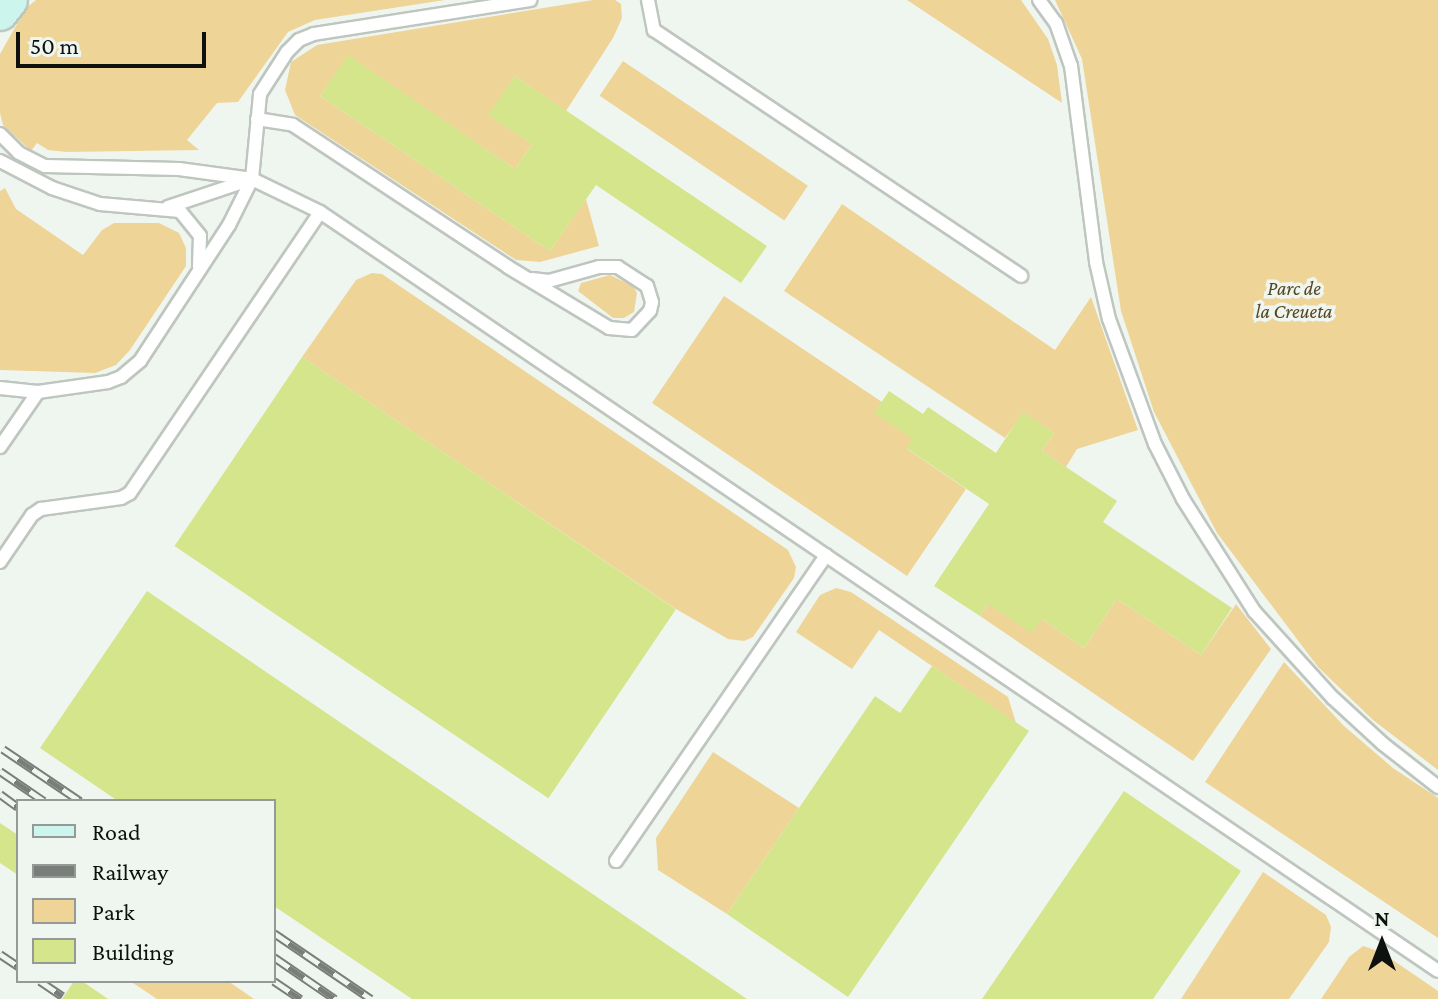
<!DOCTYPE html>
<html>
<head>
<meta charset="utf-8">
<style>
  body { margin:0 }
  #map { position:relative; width:1438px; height:999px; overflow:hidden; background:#eff6f0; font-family:"Crimson Pro",serif }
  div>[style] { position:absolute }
  .green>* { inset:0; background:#efd498; transform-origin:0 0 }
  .building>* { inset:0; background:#d4e58b; transform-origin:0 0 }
  .roads { filter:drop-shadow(2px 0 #bfc5bf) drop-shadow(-2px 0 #bfc5bf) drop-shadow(0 2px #bfc5bf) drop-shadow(0 -2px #bfc5bf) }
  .lane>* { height:12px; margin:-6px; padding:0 6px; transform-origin:6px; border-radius:6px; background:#fff }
  .secondary>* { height:34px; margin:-17px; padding:0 17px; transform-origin:17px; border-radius:17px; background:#cbf5ed }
  .rail>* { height:9px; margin-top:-4.5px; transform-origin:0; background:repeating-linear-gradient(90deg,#eff6f0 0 18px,#797e7a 0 36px); box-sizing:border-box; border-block:2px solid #797e7a }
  span { translate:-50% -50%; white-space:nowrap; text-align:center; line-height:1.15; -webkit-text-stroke:7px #eff6f0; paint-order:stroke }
  .park-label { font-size:20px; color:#554520; font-style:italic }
  .legend { position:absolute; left:16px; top:799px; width:260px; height:184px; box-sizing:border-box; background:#eff6f0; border:2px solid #959a96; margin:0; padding:10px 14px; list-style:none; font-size:24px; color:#0f110f }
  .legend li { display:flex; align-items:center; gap:16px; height:40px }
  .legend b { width:40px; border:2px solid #959a96 }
  .north { position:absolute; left:1342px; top:903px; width:80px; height:80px; -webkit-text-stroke:6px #eff6f0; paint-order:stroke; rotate:0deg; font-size:22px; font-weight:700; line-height:32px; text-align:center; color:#0f110f }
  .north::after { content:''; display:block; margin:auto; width:28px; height:36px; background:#0f110f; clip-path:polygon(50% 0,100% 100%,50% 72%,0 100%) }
  .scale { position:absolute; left:16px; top:32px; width:190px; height:36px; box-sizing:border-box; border:4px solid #0f110f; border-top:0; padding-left:10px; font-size:24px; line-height:28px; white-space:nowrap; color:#0f110f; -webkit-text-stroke:6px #eff6f0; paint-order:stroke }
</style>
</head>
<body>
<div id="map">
  <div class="green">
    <div style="clip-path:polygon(36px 0,445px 0,315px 20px,288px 32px,238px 102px,217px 103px,187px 140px,199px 150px,67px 152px,48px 150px,37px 143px,31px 151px,3px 125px,0 113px,0 54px,26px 8px)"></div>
    <div style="clip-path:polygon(593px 0,615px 0,621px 4px,622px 18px,613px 38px,566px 111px,515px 76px,489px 115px,532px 144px,515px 169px,348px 56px,320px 96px,550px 251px,586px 199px,599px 246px,540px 262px,516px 260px,295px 115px,285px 90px,291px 62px,317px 45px)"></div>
    <div style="clip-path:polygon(907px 0,1021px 0,1048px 39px,1057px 65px,1062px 103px)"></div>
    <div style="clip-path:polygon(1055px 0,1438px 0,1438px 770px,1373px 720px,1318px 667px,1217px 533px,1154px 412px,1121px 311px,1082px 59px)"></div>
    <div style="left:623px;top:61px;width:223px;height:42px;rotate:34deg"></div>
    <div style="clip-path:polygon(5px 188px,16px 209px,83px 255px,102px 230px,114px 223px,159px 223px,179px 233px,186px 248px,186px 266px,130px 350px,116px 365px,95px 373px,0 370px,0 191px)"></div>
    <div style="clip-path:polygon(842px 204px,1055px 350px,1091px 297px,1138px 430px,1077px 449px,1066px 467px,1042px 451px,1054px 433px,1023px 413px,1005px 438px,784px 291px)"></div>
    <div style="clip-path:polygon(372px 273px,382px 274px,788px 550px,796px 567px,794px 578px,753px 637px,744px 641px,728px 639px,676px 609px,302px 357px,356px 280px)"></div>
    <div style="clip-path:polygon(610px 275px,633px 286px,637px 293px,634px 312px,624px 318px,613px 318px,578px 291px,581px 283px)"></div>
    <div style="clip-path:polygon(724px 296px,882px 402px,913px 439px,907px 449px,966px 489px,907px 576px,652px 403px)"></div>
    <div style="clip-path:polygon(836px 588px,851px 592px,1008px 697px,1016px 723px,879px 630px,852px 669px,796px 632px,820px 595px)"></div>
    <div style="clip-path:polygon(1117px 599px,1201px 655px,1236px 604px,1271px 649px,1193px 761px,980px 616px,988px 604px,1042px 619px,1084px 648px)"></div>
    <div style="clip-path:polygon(1284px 662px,1344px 726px,1393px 768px,1438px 798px,1438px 938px,1205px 782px)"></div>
    <div style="clip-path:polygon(713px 752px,799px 808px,727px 914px,658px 870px,656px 838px)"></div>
    <div style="clip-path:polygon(1263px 872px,1326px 915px,1331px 927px,1329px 942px,1289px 999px,1181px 999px)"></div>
    <div style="clip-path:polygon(1363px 946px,1381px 952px,1438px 991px,1438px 999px,1321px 999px,1349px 957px)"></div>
    <div style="clip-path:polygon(130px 981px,228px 981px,254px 999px,157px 999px)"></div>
  </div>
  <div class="building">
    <div style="clip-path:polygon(348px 55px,515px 169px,532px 144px,488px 115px,515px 76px,767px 246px,741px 283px,596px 185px,550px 251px,320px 96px)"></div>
    <div style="left:302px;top:357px;width:451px;height:228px;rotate:34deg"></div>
    <div style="clip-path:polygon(889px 391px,923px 414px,928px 407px,996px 453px,1023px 412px,1054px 433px,1042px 451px,1117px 501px,1103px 522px,1232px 608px,1201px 655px,1117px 599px,1084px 648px,1042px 619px,1032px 633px,988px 604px,980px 616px,934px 586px,989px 504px,906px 448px,913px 439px,874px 413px)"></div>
    <div style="clip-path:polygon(147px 591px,747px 999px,412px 999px,274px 906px,274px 801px,118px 801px,40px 748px)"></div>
    <div style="clip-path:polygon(932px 666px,1029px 731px,848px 997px,727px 914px,875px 696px,900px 713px)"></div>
    <div style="clip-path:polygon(1124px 791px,1241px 871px,1153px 999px,982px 999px)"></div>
    <div style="clip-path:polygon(0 823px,18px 835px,18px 875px,0 863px)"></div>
    <div style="clip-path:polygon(74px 981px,82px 981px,108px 999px,62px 999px)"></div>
  </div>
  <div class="roads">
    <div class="lane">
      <div style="left:648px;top:0;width:31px;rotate:79deg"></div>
      <div style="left:654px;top:30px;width:442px;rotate:33.8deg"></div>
      <div style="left:1039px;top:0;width:29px;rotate:54deg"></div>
      <div style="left:1056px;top:23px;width:46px;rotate:70.8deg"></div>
      <div style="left:1071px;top:66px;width:198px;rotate:82.7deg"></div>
      <div style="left:1096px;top:262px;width:58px;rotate:77.2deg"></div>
      <div style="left:1109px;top:319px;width:133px;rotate:69.8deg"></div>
      <div style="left:1155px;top:444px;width:62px;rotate:63deg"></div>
      <div style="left:1183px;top:499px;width:133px;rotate:57.6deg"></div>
      <div style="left:1254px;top:611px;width:118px;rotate:47.8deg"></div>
      <div style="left:1333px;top:698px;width:68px;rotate:42.6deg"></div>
      <div style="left:1383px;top:744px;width:70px;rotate:38deg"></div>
      <div style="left:257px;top:119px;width:36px;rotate:9deg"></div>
      <div style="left:293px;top:125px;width:258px;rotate:33.4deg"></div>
      <div style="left:508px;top:267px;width:118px;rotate:31.1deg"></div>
      <div style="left:609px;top:328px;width:23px;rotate:5deg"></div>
      <div style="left:632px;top:330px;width:26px;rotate:-47deg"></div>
      <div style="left:650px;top:311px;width:9px;rotate:-77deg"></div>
      <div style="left:652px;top:302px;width:17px;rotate:-107deg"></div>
      <div style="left:647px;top:286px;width:35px;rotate:-147deg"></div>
      <div style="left:618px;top:267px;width:19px;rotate:180deg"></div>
      <div style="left:599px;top:267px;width:52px;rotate:164.4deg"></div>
      <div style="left:549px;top:281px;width:17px;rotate:-173deg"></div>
      <div style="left:0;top:134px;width:27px;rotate:45deg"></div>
      <div style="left:19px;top:153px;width:29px;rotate:27deg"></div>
      <div style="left:45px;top:166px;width:134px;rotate:1.3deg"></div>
      <div style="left:179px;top:169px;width:74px;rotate:7.8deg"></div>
      <div style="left:252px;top:179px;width:76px;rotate:25.9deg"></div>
      <div style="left:320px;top:212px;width:1351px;rotate:34.17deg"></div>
      <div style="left:0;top:161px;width:59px;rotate:27.4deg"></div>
      <div style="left:52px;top:188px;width:51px;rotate:18.4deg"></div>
      <div style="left:100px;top:204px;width:80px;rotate:5deg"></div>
      <div style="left:180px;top:211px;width:32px;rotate:51deg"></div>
      <div style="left:200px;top:236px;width:30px;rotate:92deg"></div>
      <div style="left:168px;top:207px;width:85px;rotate:-18.4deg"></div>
      <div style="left:0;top:388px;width:38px;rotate:6deg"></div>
      <div style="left:38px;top:392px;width:67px;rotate:124.6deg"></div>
      <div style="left:38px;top:392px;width:71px;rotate:-8.1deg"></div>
      <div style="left:108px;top:382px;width:14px;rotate:-21deg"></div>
      <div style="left:121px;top:377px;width:25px;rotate:-40deg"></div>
      <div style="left:140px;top:361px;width:163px;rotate:-56.8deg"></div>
      <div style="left:229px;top:225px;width:51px;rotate:-63.4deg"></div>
      <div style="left:252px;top:179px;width:85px;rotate:-84.6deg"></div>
      <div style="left:260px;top:94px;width:50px;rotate:-57.3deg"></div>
      <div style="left:287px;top:52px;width:17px;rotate:-45deg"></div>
      <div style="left:299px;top:40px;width:16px;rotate:-22deg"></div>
      <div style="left:314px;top:34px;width:219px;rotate:-8.9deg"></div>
      <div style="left:0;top:562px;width:57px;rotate:-55.8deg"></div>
      <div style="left:32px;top:515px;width:11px;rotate:-34deg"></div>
      <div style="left:41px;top:509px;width:81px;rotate:-7.8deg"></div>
      <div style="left:121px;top:498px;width:10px;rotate:-29deg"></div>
      <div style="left:130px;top:493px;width:339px;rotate:-55.9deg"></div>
      <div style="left:616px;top:861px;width:371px;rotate:-55.5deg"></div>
    </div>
    <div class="secondary">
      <div style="left:0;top:13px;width:16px;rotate:-52deg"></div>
    </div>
  </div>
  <div class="rail">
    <div style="left:3px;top:749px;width:93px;rotate:34deg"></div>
    <div style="left:0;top:771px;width:53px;rotate:34.3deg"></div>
    <div style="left:0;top:794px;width:22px;rotate:36deg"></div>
    <div style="left:274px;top:933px;width:117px;rotate:34.2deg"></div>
    <div style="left:0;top:954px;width:22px;rotate:34deg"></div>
    <div style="left:274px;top:957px;width:74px;rotate:34.5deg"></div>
    <div style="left:40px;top:981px;width:27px;rotate:34deg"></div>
    <div style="left:274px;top:981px;width:32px;rotate:34deg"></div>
  </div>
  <div class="park-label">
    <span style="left:1294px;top:300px">Parc de<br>la Creueta</span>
  </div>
  <ul class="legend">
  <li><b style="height:10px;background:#cbf5ed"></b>Road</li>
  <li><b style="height:10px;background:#797e7a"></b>Railway</li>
  <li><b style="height:22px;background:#efd498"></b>Park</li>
  <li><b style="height:22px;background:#d4e58b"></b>Building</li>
  </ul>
  <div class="north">N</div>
  <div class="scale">50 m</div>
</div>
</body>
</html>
